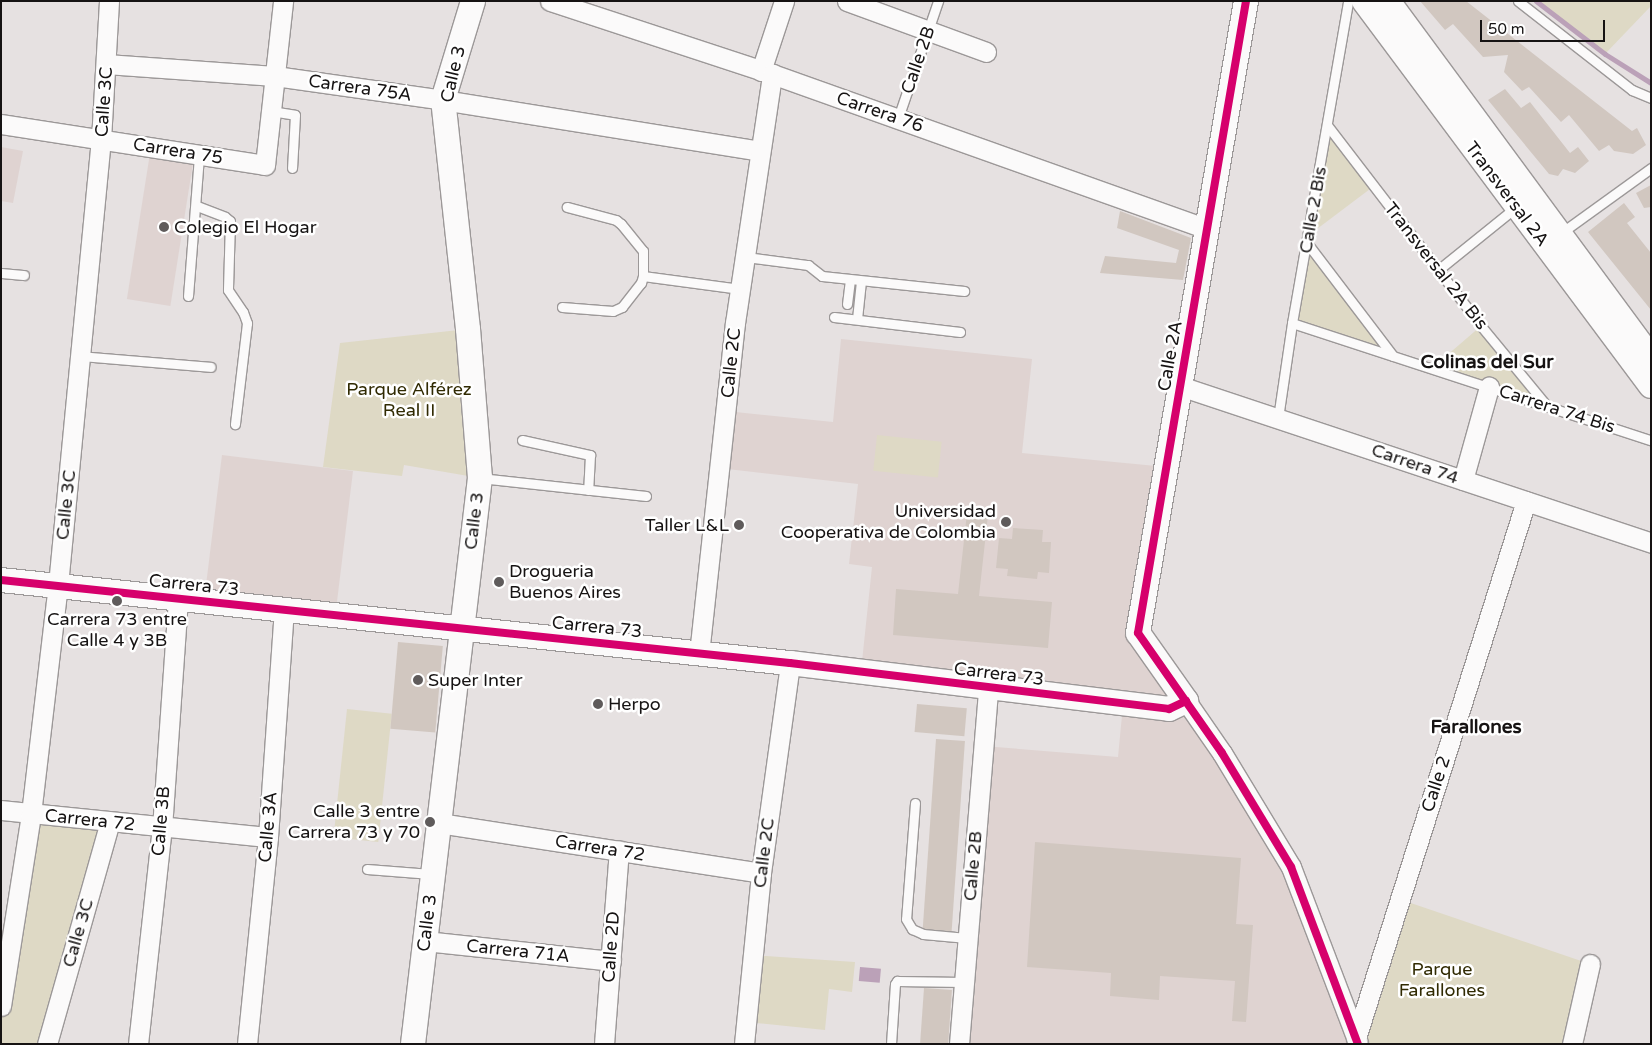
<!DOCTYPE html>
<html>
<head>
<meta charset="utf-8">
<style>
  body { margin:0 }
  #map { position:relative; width:1652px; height:1045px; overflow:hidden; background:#e6e1e1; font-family:"Varela Round",sans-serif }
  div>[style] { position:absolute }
  .built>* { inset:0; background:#dfd3d1; transform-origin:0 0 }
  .green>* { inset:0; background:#ded9c5; transform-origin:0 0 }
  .water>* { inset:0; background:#bba1b8; transform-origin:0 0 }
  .stream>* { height:5px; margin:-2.5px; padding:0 2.5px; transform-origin:2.5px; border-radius:2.5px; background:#bba1b8 }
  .building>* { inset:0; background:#d1c7c0; transform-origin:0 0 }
  .roads { filter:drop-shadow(1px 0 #9c9898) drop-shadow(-1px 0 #9c9898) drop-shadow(0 1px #9c9898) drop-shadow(0 -1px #9c9898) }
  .service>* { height:9px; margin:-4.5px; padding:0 4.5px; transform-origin:4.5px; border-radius:4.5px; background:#fbfafa }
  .minor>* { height:19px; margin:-9.5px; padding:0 9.5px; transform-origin:9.5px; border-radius:9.5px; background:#fbfafa }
  .tertiary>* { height:24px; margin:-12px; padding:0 12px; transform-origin:12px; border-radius:12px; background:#fbfafa }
  .cycleway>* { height:8px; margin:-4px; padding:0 4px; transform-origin:4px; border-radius:4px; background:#d6006c }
  .dots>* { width:14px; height:14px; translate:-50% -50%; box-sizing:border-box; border:2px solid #fff; border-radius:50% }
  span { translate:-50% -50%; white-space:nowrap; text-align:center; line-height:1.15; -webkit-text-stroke:5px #fff; paint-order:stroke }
  .street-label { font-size:18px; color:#161313 }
  .poi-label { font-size:18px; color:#161313 }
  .left { translate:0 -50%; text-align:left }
  .right { translate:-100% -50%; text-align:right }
  .park-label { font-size:18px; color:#302a02 }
  .neighbourhood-label { font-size:19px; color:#161313; font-weight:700 }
  .frame { position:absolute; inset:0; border:2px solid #161313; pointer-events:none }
  .scale { position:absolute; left:1480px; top:20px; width:125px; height:22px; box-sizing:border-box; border:2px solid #161313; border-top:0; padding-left:6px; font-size:15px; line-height:18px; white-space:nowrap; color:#161313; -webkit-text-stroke:4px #fff; paint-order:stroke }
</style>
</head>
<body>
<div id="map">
  <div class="built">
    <div style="clip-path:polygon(1px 147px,23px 151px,13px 203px,1px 201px)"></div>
    <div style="left:151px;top:147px;width:44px;height:154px;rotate:9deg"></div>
    <div style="clip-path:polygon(841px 339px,1032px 359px,1022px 453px,1166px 467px,1139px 633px,1291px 867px,1358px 1044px,959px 1044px,983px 746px,1118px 757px,1123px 705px,861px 671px,872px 567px,849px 564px,858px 484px,719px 468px,726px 411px,833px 422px)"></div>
    <div style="left:222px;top:455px;width:132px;height:147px;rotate:7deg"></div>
  </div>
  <div class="green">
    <div style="clip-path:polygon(1536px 1px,1651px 1px,1651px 6px,1605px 54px)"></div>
    <div style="clip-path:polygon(1327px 125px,1374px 186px,1309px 235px)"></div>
    <div style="clip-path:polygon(1307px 243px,1393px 356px,1292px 323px)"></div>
    <div style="clip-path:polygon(1481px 326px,1547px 406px,1431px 369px)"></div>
    <div style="clip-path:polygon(468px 329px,480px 478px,404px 465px,402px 476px,323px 467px,340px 343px)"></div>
    <div style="left:877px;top:435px;width:65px;height:36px;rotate:6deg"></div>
    <div style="left:347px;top:709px;width:45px;height:129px;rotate:6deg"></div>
    <div style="clip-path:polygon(31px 814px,110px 822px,47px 1044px,1px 1044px,1px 1006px)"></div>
    <div style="clip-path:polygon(1399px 899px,1590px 964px,1572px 1044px,1358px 1044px)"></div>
    <div style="clip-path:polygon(752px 955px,855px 962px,852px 992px,829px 989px,825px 1030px,746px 1022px)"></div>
  </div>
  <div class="water">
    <div style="left:860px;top:967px;width:21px;height:14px;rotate:5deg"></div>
  </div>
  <div class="stream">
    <div style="left:1536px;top:1px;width:87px;rotate:37.5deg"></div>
    <div style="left:1605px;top:54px;width:54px;rotate:32.2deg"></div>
  </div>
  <div class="building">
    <div style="clip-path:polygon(1420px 1px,1466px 1px,1632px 131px,1637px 128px,1646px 145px,1633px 154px,1614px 151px,1609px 145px,1599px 151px,1569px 115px,1561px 122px,1529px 87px,1522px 91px,1504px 72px,1508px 55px,1483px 57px,1453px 24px,1445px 30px)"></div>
    <div style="clip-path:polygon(1505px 89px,1521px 108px,1530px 102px,1570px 153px,1578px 147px,1589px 161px,1575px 173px,1563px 169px,1558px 176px,1549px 174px,1488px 100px)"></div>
    <div style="clip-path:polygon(1651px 185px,1651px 207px,1644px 208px,1636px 193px)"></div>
    <div style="clip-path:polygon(1624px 203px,1635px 217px,1627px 223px,1651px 253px,1651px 310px,1588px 232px)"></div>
    <div style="clip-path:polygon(1120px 211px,1191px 238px,1183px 280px,1100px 273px,1105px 256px,1176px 263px,1179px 250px,1117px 228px)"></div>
    <div style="clip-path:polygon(967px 513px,988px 515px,979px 596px,1052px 602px,1048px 648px,893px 635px,896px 589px,958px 594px)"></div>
    <div style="clip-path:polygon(1013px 528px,1043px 530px,1042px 542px,1051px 542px,1049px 573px,1038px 572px,1037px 579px,1007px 576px,1008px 569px,996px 568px,999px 538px,1012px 539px)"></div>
    <div style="left:398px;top:642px;width:45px;height:87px;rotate:5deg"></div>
    <div style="left:917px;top:704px;width:50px;height:28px;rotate:5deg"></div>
    <div style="left:936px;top:739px;width:29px;height:194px;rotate:4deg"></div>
    <div style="clip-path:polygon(1035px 842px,1241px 858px,1236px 924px,1253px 925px,1246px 1022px,1232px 1021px,1235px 981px,1160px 976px,1159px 1000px,1110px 996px,1111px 973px,1027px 967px)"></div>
    <div style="left:924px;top:988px;width:28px;height:56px;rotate:4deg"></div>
  </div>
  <div class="roads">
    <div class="service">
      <div style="left:1518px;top:1px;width:145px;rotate:38deg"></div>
      <div style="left:1632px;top:90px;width:21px;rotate:23deg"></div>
      <div style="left:271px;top:111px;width:24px;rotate:9deg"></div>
      <div style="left:295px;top:115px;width:53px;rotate:93.2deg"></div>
      <div style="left:898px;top:118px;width:124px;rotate:-71.1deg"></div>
      <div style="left:1327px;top:125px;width:253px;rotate:52.5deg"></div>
      <div style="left:1481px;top:326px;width:104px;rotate:50.5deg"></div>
      <div style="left:197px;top:206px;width:30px;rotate:21deg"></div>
      <div style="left:225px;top:217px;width:6px;rotate:39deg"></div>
      <div style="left:230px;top:221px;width:69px;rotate:91.7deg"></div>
      <div style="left:228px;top:290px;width:27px;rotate:56deg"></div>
      <div style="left:243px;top:312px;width:12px;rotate:70deg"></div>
      <div style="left:247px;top:323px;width:102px;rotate:96.8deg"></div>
      <div style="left:1561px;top:233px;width:111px;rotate:-35.8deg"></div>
      <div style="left:1307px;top:243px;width:142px;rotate:52.7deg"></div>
      <div style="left:746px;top:257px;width:63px;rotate:7.4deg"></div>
      <div style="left:808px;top:265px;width:18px;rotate:38deg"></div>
      <div style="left:822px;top:276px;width:143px;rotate:6deg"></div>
      <div style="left:1438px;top:270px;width:100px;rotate:-38.9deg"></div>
      <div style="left:1px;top:273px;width:23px;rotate:5deg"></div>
      <div style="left:643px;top:276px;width:98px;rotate:7.6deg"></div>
      <div style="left:188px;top:296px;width:141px;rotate:-85.5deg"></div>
      <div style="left:847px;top:304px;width:24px;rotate:-83deg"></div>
      <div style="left:562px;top:307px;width:51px;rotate:4.5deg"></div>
      <div style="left:613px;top:311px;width:10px;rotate:-24deg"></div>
      <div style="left:622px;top:307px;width:31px;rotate:-52deg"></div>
      <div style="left:641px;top:283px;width:7px;rotate:-74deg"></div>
      <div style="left:643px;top:276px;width:25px;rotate:-90deg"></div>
      <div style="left:643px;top:251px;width:35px;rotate:-129deg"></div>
      <div style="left:621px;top:224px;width:6px;rotate:-141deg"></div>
      <div style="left:616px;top:220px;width:51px;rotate:-165.1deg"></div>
      <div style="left:834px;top:317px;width:127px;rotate:6.8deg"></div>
      <div style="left:857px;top:319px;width:38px;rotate:-84deg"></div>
      <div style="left:1292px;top:323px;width:378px;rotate:18.1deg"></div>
      <div style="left:80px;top:356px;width:131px;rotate:4.8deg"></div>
      <div style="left:1278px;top:418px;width:96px;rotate:-81.6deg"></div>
      <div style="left:1292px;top:323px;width:327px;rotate:-80.1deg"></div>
      <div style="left:522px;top:440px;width:70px;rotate:12.4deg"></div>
      <div style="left:590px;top:455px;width:35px;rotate:93deg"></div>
      <div style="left:480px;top:478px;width:167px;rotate:6.2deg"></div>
      <div style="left:915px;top:803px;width:116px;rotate:94.4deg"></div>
      <div style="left:906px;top:919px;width:12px;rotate:59deg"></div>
      <div style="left:912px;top:929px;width:12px;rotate:24deg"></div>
      <div style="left:923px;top:934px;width:44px;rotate:5.2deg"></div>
      <div style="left:367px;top:869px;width:64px;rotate:4.5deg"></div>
      <div style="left:891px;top:1044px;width:60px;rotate:-86.2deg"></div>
      <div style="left:895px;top:984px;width:4px;rotate:-56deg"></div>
      <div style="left:897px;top:981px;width:66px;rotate:0.9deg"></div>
    </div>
    <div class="minor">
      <div style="left:550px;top:1px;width:234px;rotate:18.2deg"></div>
      <div style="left:772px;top:74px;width:463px;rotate:19.6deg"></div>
      <div style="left:847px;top:1px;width:148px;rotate:20.1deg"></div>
      <div style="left:106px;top:64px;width:169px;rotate:4.1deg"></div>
      <div style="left:275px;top:76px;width:170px;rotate:8.1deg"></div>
      <div style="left:443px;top:100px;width:321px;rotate:9.1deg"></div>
      <div style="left:761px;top:71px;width:74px;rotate:-71.8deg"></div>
      <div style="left:1px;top:124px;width:267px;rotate:8.8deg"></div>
      <div style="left:265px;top:165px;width:165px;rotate:-83.7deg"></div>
      <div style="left:1180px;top:386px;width:496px;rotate:18.4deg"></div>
      <div style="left:1463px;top:480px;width:97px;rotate:-74.4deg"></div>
      <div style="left:699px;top:654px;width:333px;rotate:-83.8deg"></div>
      <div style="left:735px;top:323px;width:252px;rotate:-81.5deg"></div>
      <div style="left:1186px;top:701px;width:63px;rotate:55.3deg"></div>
      <div style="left:1222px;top:753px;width:133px;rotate:58.8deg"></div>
      <div style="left:1291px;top:867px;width:187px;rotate:69.1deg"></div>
      <div style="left:1px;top:810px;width:268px;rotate:5.8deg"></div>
      <div style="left:439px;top:823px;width:326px;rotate:8.8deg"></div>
      <div style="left:425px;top:941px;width:187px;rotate:6.1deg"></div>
      <div style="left:1px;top:1006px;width:194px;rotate:-81.1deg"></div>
      <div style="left:31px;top:814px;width:231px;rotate:-83.3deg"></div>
      <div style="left:58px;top:585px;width:447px;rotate:-84.5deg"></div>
      <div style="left:101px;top:140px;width:139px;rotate:-86.7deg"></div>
      <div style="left:1356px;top:1038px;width:563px;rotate:-72.43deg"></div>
      <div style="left:47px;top:1044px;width:231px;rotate:-74.2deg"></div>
      <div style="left:138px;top:1044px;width:217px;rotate:-83.7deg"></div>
      <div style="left:162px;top:828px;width:230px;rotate:-86deg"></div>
      <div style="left:247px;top:1044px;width:208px;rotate:-84.2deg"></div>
      <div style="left:268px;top:837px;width:229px;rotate:-86deg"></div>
      <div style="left:604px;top:1044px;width:194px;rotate:-85.6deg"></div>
      <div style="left:744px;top:1044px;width:172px;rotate:-84.3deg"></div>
      <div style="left:761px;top:873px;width:212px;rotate:-82.1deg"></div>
      <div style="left:959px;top:1044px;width:356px;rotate:-85.3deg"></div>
      <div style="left:1572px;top:1044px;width:82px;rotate:-77.3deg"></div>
    </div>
    <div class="tertiary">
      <div style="left:1364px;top:1px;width:480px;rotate:53.3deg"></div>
      <div style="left:1388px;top:1px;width:443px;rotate:53.6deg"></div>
      <div style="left:1px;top:580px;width:793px;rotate:6.01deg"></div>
      <div style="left:790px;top:663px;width:382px;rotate:6.9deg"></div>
      <div style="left:1169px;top:709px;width:19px;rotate:-25deg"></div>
      <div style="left:1186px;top:701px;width:83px;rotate:-125.2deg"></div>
      <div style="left:1138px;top:633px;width:641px;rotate:-80.3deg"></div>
      <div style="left:413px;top:1044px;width:570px;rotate:-83.25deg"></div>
      <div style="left:480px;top:478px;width:149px;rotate:-94.6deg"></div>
      <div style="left:468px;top:329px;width:230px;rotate:-96.2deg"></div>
      <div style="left:443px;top:100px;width:103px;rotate:-73.1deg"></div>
    </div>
  </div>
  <div class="cycleway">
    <div style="left:1246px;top:1px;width:641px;rotate:99.7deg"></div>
    <div style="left:1138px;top:633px;width:146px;rotate:55deg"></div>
    <div style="left:1222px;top:753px;width:133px;rotate:58.8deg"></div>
    <div style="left:1291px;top:867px;width:189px;rotate:69.3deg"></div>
    <div style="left:1px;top:580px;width:793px;rotate:6.01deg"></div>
    <div style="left:790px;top:663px;width:382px;rotate:6.9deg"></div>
    <div style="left:1169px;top:709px;width:19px;rotate:-25deg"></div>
  </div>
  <div class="dots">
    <div style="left:164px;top:227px;background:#5f5b5b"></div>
    <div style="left:1006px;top:522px;background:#5f5b5b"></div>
    <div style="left:739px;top:525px;background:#5f5b5b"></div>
    <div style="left:499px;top:582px;background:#5f5b5b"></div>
    <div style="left:117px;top:601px;background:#5f5b5b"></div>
    <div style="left:418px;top:680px;background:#5f5b5b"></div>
    <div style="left:598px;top:704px;background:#5f5b5b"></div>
    <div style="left:430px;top:822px;background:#5f5b5b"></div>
  </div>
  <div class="street-label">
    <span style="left:918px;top:60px;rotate:-71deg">Calle 2B</span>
    <span style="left:453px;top:74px;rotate:-77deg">Calle 3</span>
    <span style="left:360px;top:88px;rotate:8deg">Carrera 75A</span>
    <span style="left:104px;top:102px;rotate:-86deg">Calle 3C</span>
    <span style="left:880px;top:112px;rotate:19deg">Carrera 76</span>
    <span style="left:178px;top:151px;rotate:9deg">Carrera 75</span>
    <span style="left:1507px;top:194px;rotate:53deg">Transversal 2A</span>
    <span style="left:1313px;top:210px;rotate:-80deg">Calle 2 Bis</span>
    <span style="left:1436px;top:266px;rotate:52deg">Transversal 2A Bis</span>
    <span style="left:1170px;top:356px;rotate:-80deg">Calle 2A</span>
    <span style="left:731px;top:363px;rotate:-84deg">Calle 2C</span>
    <span style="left:1557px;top:409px;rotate:18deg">Carrera 74 Bis</span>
    <span style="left:1415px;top:464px;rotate:19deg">Carrera 74</span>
    <span style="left:66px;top:505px;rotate:-84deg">Calle 3C</span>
    <span style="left:474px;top:521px;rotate:-83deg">Calle 3</span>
    <span style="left:194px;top:585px;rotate:6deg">Carrera 73</span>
    <span style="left:597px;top:627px;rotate:6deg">Carrera 73</span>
    <span style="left:999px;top:674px;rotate:7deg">Carrera 73</span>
    <span style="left:1436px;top:784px;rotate:-72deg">Calle 2</span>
    <span style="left:90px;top:820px;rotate:6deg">Carrera 72</span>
    <span style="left:161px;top:821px;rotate:-85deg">Calle 3B</span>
    <span style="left:268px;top:827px;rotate:-85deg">Calle 3A</span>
    <span style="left:600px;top:848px;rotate:9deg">Carrera 72</span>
    <span style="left:764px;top:853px;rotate:-83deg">Calle 2C</span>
    <span style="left:973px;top:866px;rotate:-85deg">Calle 2B</span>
    <span style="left:427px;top:923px;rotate:-83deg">Calle 3</span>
    <span style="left:78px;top:933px;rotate:-74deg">Calle 3C</span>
    <span style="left:611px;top:947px;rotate:-86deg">Calle 2D</span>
    <span style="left:518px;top:951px;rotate:6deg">Carrera 71A</span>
  </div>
  <div class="poi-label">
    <span class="left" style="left:174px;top:227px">Colegio El Hogar</span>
    <span class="right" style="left:996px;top:522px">Universidad<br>Cooperativa de Colombia</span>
    <span class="right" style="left:729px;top:525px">Taller L&amp;L</span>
    <span class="left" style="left:509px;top:582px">Drogueria<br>Buenos Aires</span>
    <span style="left:117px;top:630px">Carrera 73 entre<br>Calle 4 y 3B</span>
    <span class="left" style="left:428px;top:680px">Super Inter</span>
    <span class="left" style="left:608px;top:704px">Herpo</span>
    <span class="right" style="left:420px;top:822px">Calle 3 entre<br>Carrera 73 y 70</span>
  </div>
  <div class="park-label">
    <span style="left:409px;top:400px">Parque Alférez<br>Real II</span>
    <span style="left:1442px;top:980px">Parque<br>Farallones</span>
  </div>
  <div class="neighbourhood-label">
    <span style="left:1487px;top:363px">Colinas del Sur</span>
    <span style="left:1476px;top:728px">Farallones</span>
  </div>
  <div class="frame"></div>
  <div class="scale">50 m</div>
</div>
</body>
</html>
